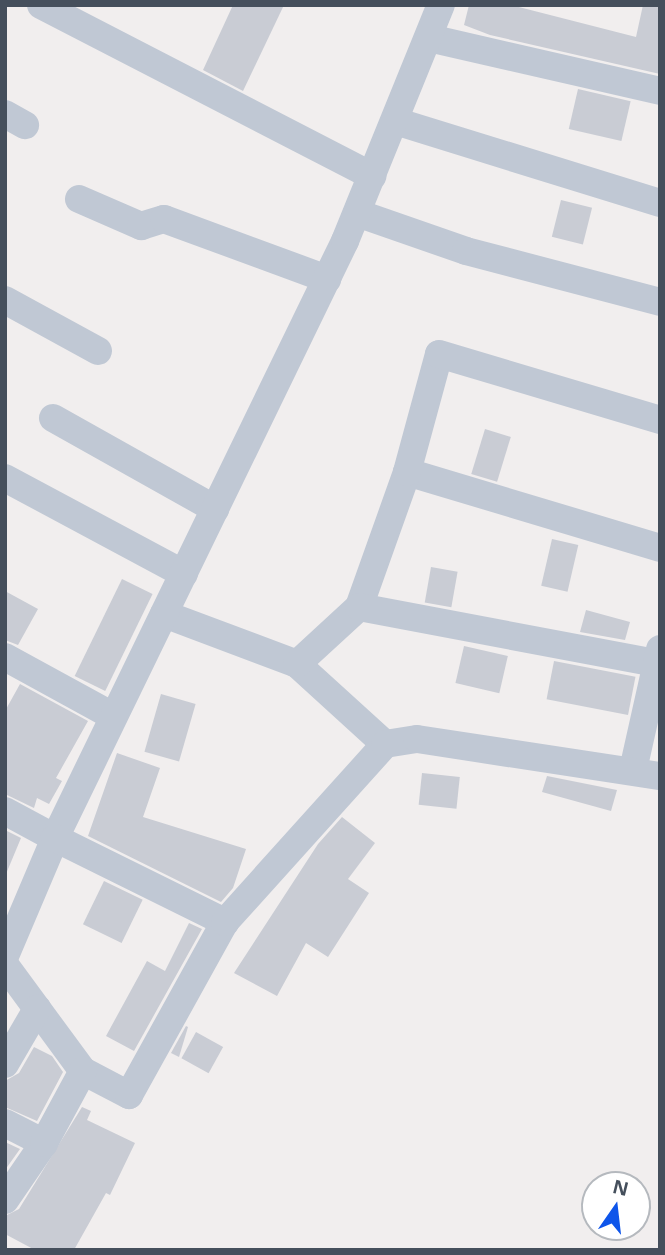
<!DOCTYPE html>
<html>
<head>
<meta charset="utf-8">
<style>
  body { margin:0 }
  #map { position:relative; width:665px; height:1255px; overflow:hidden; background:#f1eeee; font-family:"Noto Sans",sans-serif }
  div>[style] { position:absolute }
  .building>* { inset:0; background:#c9ccd4; transform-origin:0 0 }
  .street>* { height:28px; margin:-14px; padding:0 14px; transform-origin:14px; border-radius:14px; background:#c0c8d4 }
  span { translate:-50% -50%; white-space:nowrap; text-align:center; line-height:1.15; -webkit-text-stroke:5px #fff; paint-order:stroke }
  .frame { position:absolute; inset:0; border:7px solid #454f5c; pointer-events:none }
  .north { position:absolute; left:581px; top:1171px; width:70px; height:70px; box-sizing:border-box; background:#fff; border:2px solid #b5b9be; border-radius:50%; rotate:14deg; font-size:19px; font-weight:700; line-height:28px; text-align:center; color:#454f5c }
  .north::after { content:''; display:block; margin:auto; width:24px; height:32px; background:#0e55ea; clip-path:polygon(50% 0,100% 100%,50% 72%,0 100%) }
</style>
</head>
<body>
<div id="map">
  <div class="building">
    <div style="clip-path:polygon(233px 5px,284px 5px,243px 91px,203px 70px)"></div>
    <div style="clip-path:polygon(469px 5px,511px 5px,636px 37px,643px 5px,660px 5px,660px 74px,490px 35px,464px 25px)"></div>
    <div style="left:578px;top:89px;width:54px;height:41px;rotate:13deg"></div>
    <div style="left:561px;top:200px;width:32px;height:38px;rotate:14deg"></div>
    <div style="left:485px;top:429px;width:27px;height:47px;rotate:17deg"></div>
    <div style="left:552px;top:539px;width:27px;height:48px;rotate:13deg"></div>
    <div style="left:431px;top:567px;width:27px;height:36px;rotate:10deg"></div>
    <div style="left:122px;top:579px;width:34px;height:108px;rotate:26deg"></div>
    <div style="clip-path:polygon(5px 591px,38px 609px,18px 645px,5px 640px)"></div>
    <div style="clip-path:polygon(586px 610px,630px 622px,625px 640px,580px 632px)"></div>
    <div style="left:464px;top:646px;width:45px;height:38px;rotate:13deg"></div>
    <div style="left:554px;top:661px;width:83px;height:39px;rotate:11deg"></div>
    <div style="clip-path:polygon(20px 684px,88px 721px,56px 778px,62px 781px,49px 804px,37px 798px,34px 808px,5px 794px,5px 711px)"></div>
    <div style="left:161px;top:694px;width:36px;height:60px;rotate:16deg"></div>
    <div style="clip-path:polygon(117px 753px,160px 768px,143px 817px,246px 849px,233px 888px,221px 902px,88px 836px)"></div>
    <div style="left:422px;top:773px;width:38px;height:32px;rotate:6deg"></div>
    <div style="clip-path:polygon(547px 776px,617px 790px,611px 811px,542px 792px)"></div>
    <div style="clip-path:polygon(342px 817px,375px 843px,348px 879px,369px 893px,328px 957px,306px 943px,277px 996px,234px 973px,318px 844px)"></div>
    <div style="clip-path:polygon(5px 830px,21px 838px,6px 874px,5px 874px)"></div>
    <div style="left:104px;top:881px;width:43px;height:48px;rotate:26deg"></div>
    <div style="clip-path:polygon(189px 923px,202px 929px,134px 1051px,106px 1036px,147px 961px,165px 971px)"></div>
    <div style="clip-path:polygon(186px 1026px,188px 1027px,179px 1057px,171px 1053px)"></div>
    <div style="left:196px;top:1032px;width:31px;height:30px;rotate:29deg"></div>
    <div style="clip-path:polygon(34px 1047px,52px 1056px,63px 1072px,37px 1121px,5px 1107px,5px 1081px,19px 1073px)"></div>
    <div style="clip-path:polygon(82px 1107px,91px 1111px,87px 1120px,135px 1143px,110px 1195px,106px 1193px,74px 1250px,35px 1250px,5px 1234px,5px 1216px,19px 1209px)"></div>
    <div style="clip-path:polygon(5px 1142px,20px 1149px,5px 1170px)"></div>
  </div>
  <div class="street">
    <div style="left:41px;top:5px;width:373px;rotate:27.3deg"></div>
    <div style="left:429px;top:38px;width:237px;rotate:12.9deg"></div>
    <div style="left:5px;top:114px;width:23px;rotate:29deg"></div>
    <div style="left:395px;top:121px;width:277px;rotate:17.2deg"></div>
    <div style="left:79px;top:199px;width:68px;rotate:23.5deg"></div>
    <div style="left:141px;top:226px;width:24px;rotate:-17deg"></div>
    <div style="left:164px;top:219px;width:174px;rotate:20.2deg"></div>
    <div style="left:357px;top:213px;width:115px;rotate:19.2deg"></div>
    <div style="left:466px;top:251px;width:201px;rotate:14.7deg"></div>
    <div style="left:5px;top:300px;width:106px;rotate:28.7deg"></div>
    <div style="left:53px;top:418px;width:186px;rotate:29.3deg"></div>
    <div style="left:407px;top:472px;width:264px;rotate:16.7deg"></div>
    <div style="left:5px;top:478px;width:203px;rotate:28.2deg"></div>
    <div style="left:359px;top:607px;width:143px;rotate:-70.4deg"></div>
    <div style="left:407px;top:472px;width:122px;rotate:-74.8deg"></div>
    <div style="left:439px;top:354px;width:231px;rotate:16.6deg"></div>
    <div style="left:164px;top:614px;width:142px;rotate:20.6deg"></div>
    <div style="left:297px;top:664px;width:119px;rotate:42.3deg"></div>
    <div style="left:5px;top:657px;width:121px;rotate:28.7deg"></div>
    <div style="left:297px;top:664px;width:84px;rotate:-42.6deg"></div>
    <div style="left:359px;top:607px;width:306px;rotate:10.7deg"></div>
    <div style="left:633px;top:770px;width:124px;rotate:-77.4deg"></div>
    <div style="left:5px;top:811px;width:57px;rotate:28.4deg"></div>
    <div style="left:55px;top:838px;width:664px;rotate:-64.09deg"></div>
    <div style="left:345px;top:241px;width:255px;rotate:-67.9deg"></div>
    <div style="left:5px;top:956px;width:128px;rotate:-67deg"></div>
    <div style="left:55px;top:838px;width:190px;rotate:26.3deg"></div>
    <div style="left:5px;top:965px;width:132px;rotate:53.7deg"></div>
    <div style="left:83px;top:1071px;width:52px;rotate:27.6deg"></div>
    <div style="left:129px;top:1095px;width:198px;rotate:-61deg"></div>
    <div style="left:225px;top:922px;width:239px;rotate:-48deg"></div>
    <div style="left:385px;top:744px;width:32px;rotate:-9deg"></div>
    <div style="left:417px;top:739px;width:246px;rotate:8.7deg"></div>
    <div style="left:5px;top:1064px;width:64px;rotate:-59.8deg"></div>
    <div style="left:5px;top:1123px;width:44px;rotate:27.1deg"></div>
    <div style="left:5px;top:1200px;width:69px;rotate:-55.6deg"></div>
    <div style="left:44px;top:1143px;width:82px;rotate:-61.6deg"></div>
  </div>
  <div class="frame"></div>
  <div class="north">N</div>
</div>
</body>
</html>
